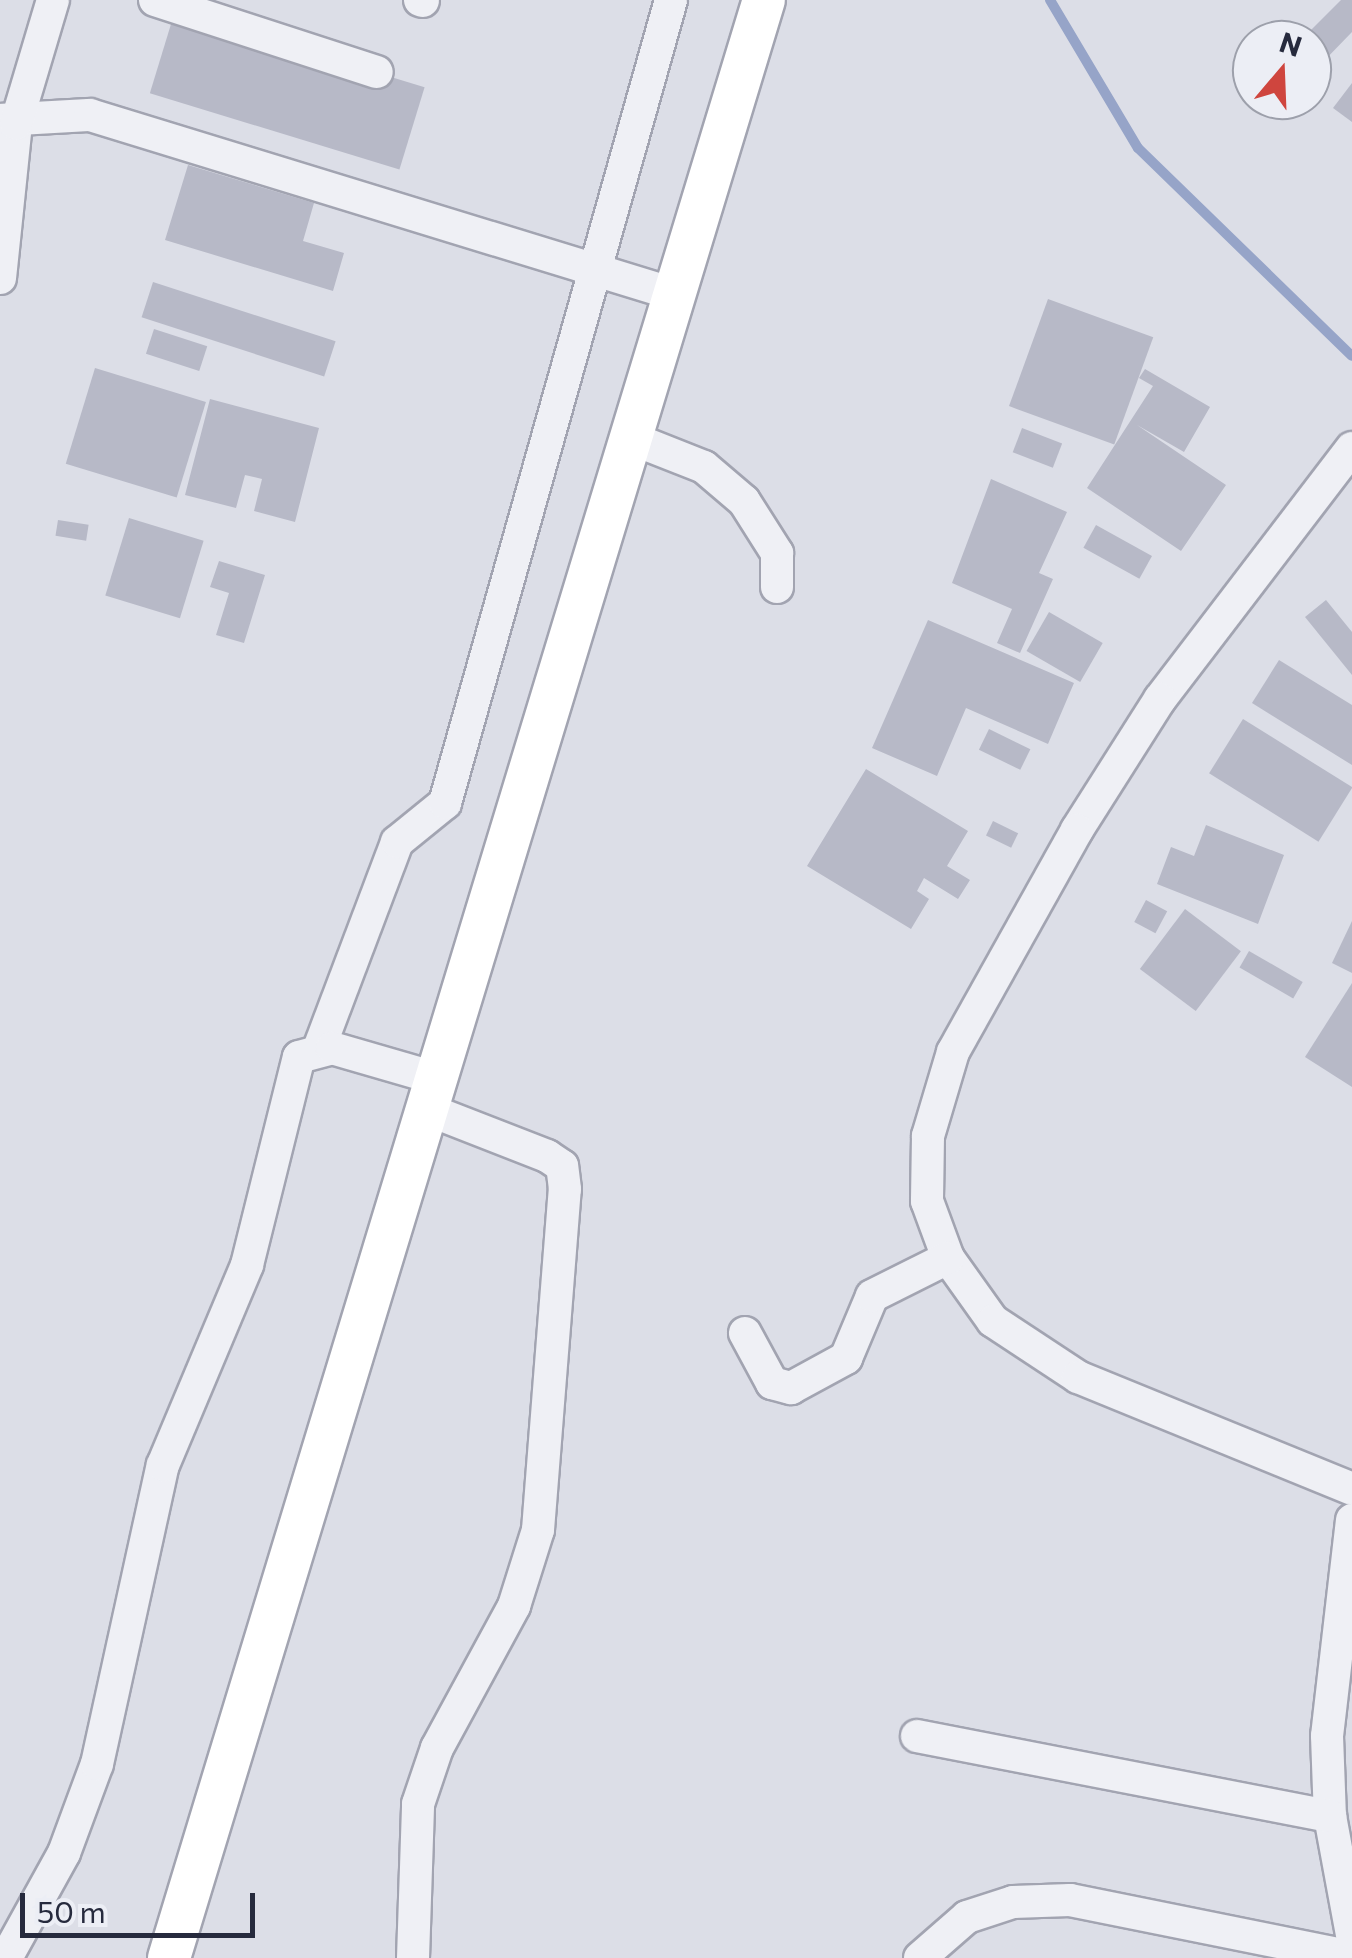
<!DOCTYPE html>
<html>
<head>
<meta charset="utf-8">
<style>
  body { margin:0 }
  #map { position:relative; width:1352px; height:1958px; overflow:hidden; background:#dcdee7; font-family:Commissioner,sans-serif }
  div>[style] { position:absolute }
  .stream>* { height:10px; margin:-5px; padding:0 5px; transform-origin:5px; border-radius:5px; background:#96a4c8 }
  .building>* { inset:0; background:#b7b9c7; transform-origin:0 0 }
  .roads { filter:drop-shadow(2px 0 #a2a4b1) drop-shadow(-2px 0 #a2a4b1) drop-shadow(0 2px #a2a4b1) drop-shadow(0 -2px #a2a4b1) }
  .minor>* { height:32px; margin:-16px; padding:0 16px; transform-origin:16px; border-radius:16px; background:#eff0f5 }
  .major>* { height:42px; margin:-21px; padding:0 21px; transform-origin:21px; border-radius:21px; background:#fff }
  span { translate:-50% -50%; white-space:nowrap; text-align:center; line-height:1.15; -webkit-text-stroke:10px #eceef5; paint-order:stroke }
  .north { position:absolute; left:1232px; top:20px; width:100px; height:100px; box-sizing:border-box; background:#eceef5; border:2px solid #9da0ab; border-radius:50%; rotate:19deg; font-size:28px; font-weight:700; line-height:40px; text-align:center; color:#262a3d }
  .north::after { content:''; display:block; margin:auto; width:35px; height:45px; background:#cf453e; clip-path:polygon(50% 0,100% 100%,50% 72%,0 100%) }
  .scale { position:absolute; left:20px; top:1893px; width:235px; height:45px; box-sizing:border-box; border:5px solid #262a3d; border-top:0; padding-left:12px; font-size:30px; line-height:35px; white-space:nowrap; color:#262a3d; -webkit-text-stroke:8px #eceef5; paint-order:stroke }
</style>
</head>
<body>
<div id="map">
  <div class="stream">
    <div style="left:1050px;top:0;width:172px;rotate:59.3deg"></div>
    <div style="left:1138px;top:148px;width:298px;rotate:44.2deg"></div>
  </div>
  <div class="building">
    <div style="clip-path:polygon(1341px 0,1352px 0,1352px 32px,1320px 65px,1312px 40px,1301px 40px)"></div>
    <div style="left:175px;top:11px;width:261px;height:86px;rotate:17deg"></div>
    <div style="clip-path:polygon(1352px 83px,1352px 122px,1333px 108px)"></div>
    <div style="clip-path:polygon(188px 165px,314px 203px,303px 241px,344px 253px,333px 291px,165px 240px)"></div>
    <div style="left:153px;top:282px;width:192px;height:37px;rotate:18deg"></div>
    <div style="left:1048px;top:299px;width:112px;height:114px;rotate:20deg"></div>
    <div style="left:154px;top:329px;width:56px;height:26px;rotate:18deg"></div>
    <div style="left:95px;top:368px;width:116px;height:100px;rotate:17deg"></div>
    <div style="clip-path:polygon(1145px 369px,1210px 407px,1184px 452px,1137px 425px,1226px 485px,1181px 551px,1087px 488px,1153px 386px,1139px 378px)"></div>
    <div style="clip-path:polygon(210px 399px,319px 428px,295px 522px,254px 511px,262px 479px,245px 475px,236px 508px,185px 495px)"></div>
    <div style="left:1022px;top:428px;width:43px;height:26px;rotate:21deg"></div>
    <div style="clip-path:polygon(991px 479px,1067px 512px,1039px 573px,1053px 579px,1020px 653px,997px 643px,1012px 609px,952px 583px)"></div>
    <div style="left:129px;top:518px;width:78px;height:81px;rotate:17deg"></div>
    <div style="left:58px;top:520px;width:31px;height:16px;rotate:9deg"></div>
    <div style="left:1096px;top:525px;width:64px;height:26px;rotate:29deg"></div>
    <div style="clip-path:polygon(219px 561px,265px 575px,244px 643px,216px 635px,229px 593px,210px 587px)"></div>
    <div style="clip-path:polygon(1326px 600px,1352px 632px,1352px 675px,1305px 617px)"></div>
    <div style="left:1049px;top:612px;width:62px;height:45px;rotate:30deg"></div>
    <div style="clip-path:polygon(928px 620px,1074px 683px,1048px 744px,966px 708px,937px 776px,872px 748px)"></div>
    <div style="clip-path:polygon(1279px 660px,1352px 705px,1352px 765px,1252px 703px)"></div>
    <div style="left:1243px;top:719px;width:129px;height:64px;rotate:32deg"></div>
    <div style="left:989px;top:729px;width:46px;height:23px;rotate:26deg"></div>
    <div style="clip-path:polygon(866px 769px,968px 831px,947px 866px,970px 880px,958px 899px,924px 878px,917px 891px,929px 899px,911px 929px,807px 866px)"></div>
    <div style="left:993px;top:821px;width:28px;height:16px;rotate:26deg"></div>
    <div style="clip-path:polygon(1206px 825px,1284px 855px,1258px 924px,1157px 884px,1171px 847px,1194px 856px)"></div>
    <div style="left:1146px;top:900px;width:24px;height:25px;rotate:28deg"></div>
    <div style="left:1185px;top:909px;width:70px;height:75px;rotate:37deg"></div>
    <div style="clip-path:polygon(1352px 921px,1352px 973px,1332px 963px)"></div>
    <div style="left:1249px;top:951px;width:62px;height:19px;rotate:30deg"></div>
    <div style="clip-path:polygon(1352px 983px,1352px 1087px,1305px 1057px)"></div>
  </div>
  <div class="roads">
    <div class="minor">
      <div style="left:155px;top:0;width:233px;rotate:18deg"></div>
      <div style="left:420px;top:0;width:3px;rotate:18deg"></div>
      <div style="left:0;top:120px;width:90px;rotate:-3.2deg"></div>
      <div style="left:90px;top:115px;width:614px;rotate:17.05deg"></div>
      <div style="left:0;top:278px;width:155px;rotate:-84.1deg"></div>
      <div style="left:16px;top:124px;width:129px;rotate:-73.4deg"></div>
      <div style="left:633px;top:439px;width:76px;rotate:21.5deg"></div>
      <div style="left:704px;top:467px;width:52px;rotate:40.4deg"></div>
      <div style="left:744px;top:501px;width:62px;rotate:57.6deg"></div>
      <div style="left:777px;top:553px;width:34px;rotate:90deg"></div>
      <div style="left:1352px;top:448px;width:316px;rotate:127.4deg"></div>
      <div style="left:1160px;top:699px;width:155px;rotate:122.4deg"></div>
      <div style="left:1077px;top:830px;width:254px;rotate:119.2deg"></div>
      <div style="left:953px;top:1052px;width:88px;rotate:106.6deg"></div>
      <div style="left:928px;top:1136px;width:65px;rotate:90.9deg"></div>
      <div style="left:927px;top:1201px;width:61px;rotate:69.8deg"></div>
      <div style="left:948px;top:1258px;width:77px;rotate:54.5deg"></div>
      <div style="left:993px;top:1321px;width:102px;rotate:33.4deg"></div>
      <div style="left:1078px;top:1377px;width:296px;rotate:22.2deg"></div>
      <div style="left:320px;top:1046px;width:218px;rotate:-69.3deg"></div>
      <div style="left:397px;top:842px;width:62px;rotate:-39.1deg"></div>
      <div style="left:445px;top:803px;width:834px;rotate:-74.28deg"></div>
      <div style="left:745px;top:1333px;width:57px;rotate:61.6deg"></div>
      <div style="left:772px;top:1383px;width:20px;rotate:15deg"></div>
      <div style="left:791px;top:1388px;width:63px;rotate:-28.6deg"></div>
      <div style="left:846px;top:1358px;width:67px;rotate:-67.2deg"></div>
      <div style="left:872px;top:1296px;width:85px;rotate:-26.6deg"></div>
      <div style="left:1352px;top:1520px;width:217px;rotate:96.6deg"></div>
      <div style="left:1327px;top:1736px;width:80px;rotate:87.9deg"></div>
      <div style="left:1330px;top:1816px;width:121px;rotate:79.5deg"></div>
      <div style="left:917px;top:1736px;width:421px;rotate:11deg"></div>
      <div style="left:6px;top:1958px;width:120px;rotate:-61.1deg"></div>
      <div style="left:64px;top:1853px;width:95px;rotate:-69.7deg"></div>
      <div style="left:97px;top:1764px;width:306px;rotate:-77.6deg"></div>
      <div style="left:163px;top:1465px;width:217px;rotate:-67.2deg"></div>
      <div style="left:247px;top:1265px;width:214px;rotate:-76deg"></div>
      <div style="left:299px;top:1057px;width:34px;rotate:-15deg"></div>
      <div style="left:332px;top:1048px;width:111px;rotate:16.2deg"></div>
      <div style="left:413px;top:1958px;width:154px;rotate:-88.1deg"></div>
      <div style="left:418px;top:1804px;width:59px;rotate:-71.3deg"></div>
      <div style="left:437px;top:1748px;width:162px;rotate:-61.5deg"></div>
      <div style="left:514px;top:1606px;width:80px;rotate:-72.5deg"></div>
      <div style="left:538px;top:1530px;width:342px;rotate:-85.5deg"></div>
      <div style="left:565px;top:1189px;width:23px;rotate:-97deg"></div>
      <div style="left:562px;top:1166px;width:18px;rotate:-146deg"></div>
      <div style="left:547px;top:1156px;width:127px;rotate:-158.7deg"></div>
      <div style="left:920px;top:1958px;width:62px;rotate:-41.1deg"></div>
      <div style="left:967px;top:1917px;width:48px;rotate:-18.1deg"></div>
      <div style="left:1013px;top:1902px;width:57px;rotate:-2deg"></div>
      <div style="left:1070px;top:1900px;width:288px;rotate:11.4deg"></div>
    </div>
    <div class="major">
      <div style="left:169px;top:1958px;width:2046px;rotate:-73.1deg"></div>
    </div>
  </div>
  <div class="north">N</div>
  <div class="scale">50 m</div>
</div>
</body>
</html>
